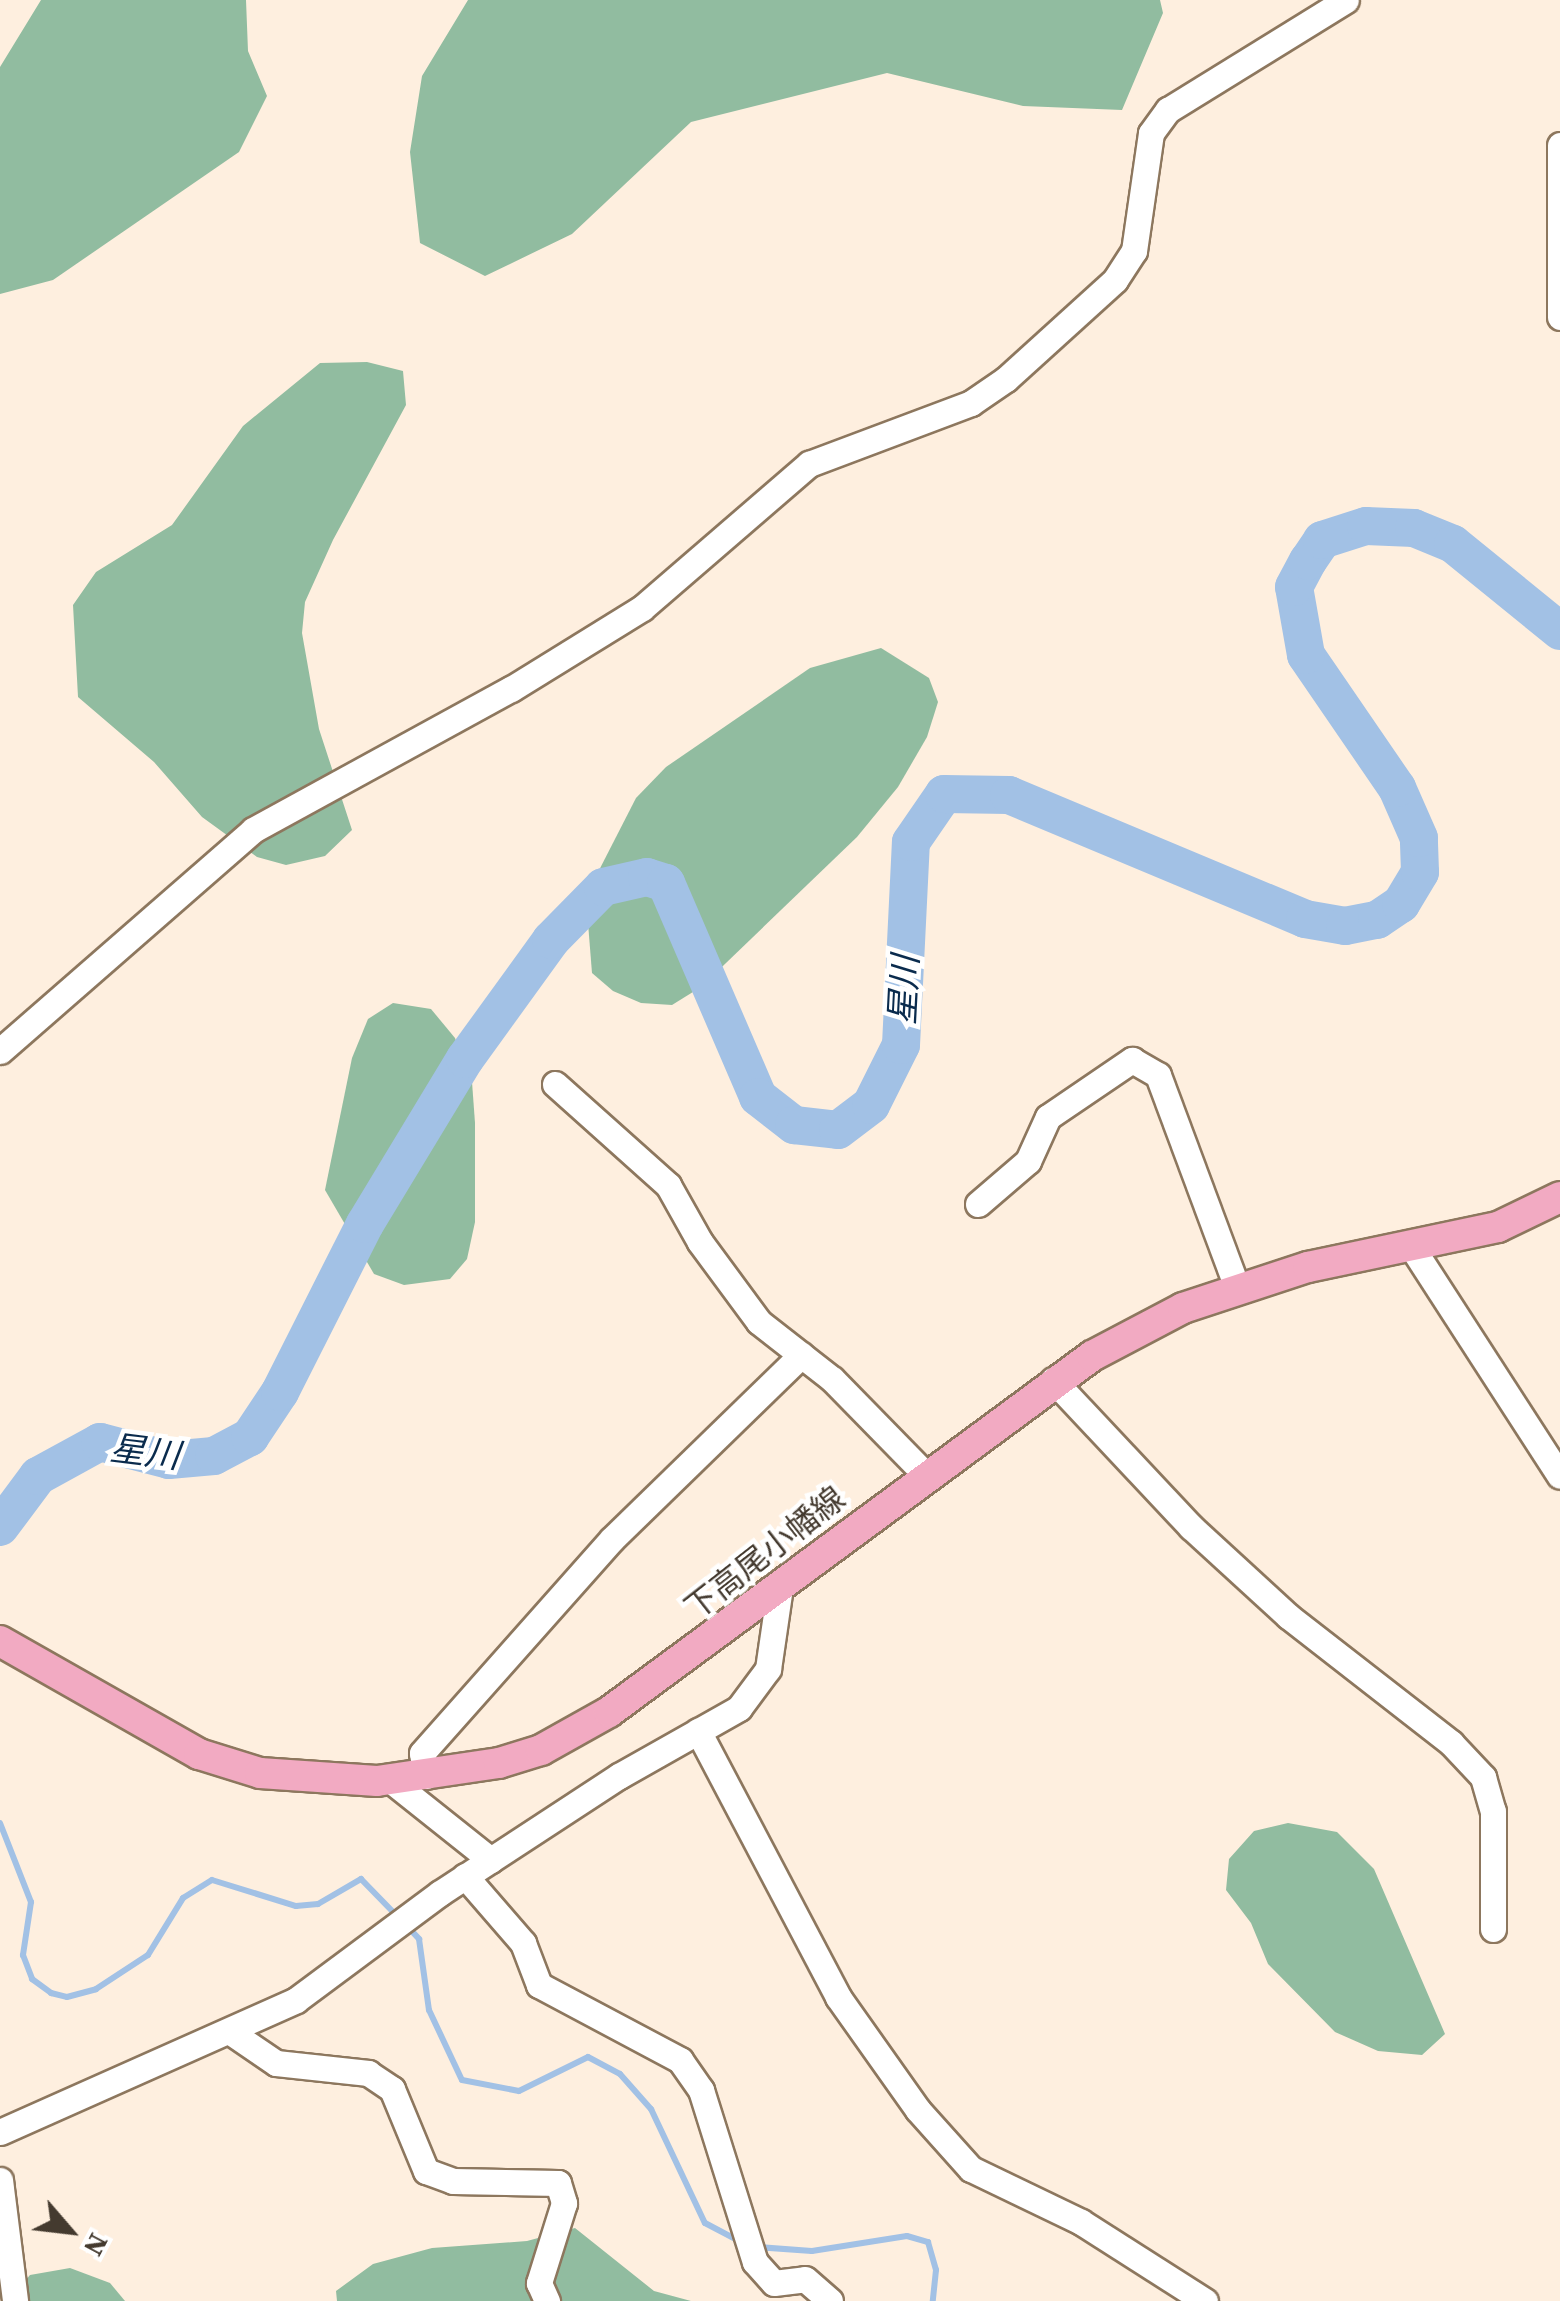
<!DOCTYPE html>
<html>
<head>
<meta charset="utf-8">
<style>
  body { margin:0 }
  #map { position:relative; width:1560px; height:2301px; overflow:hidden; background:#feefdf; font-family:"Source Serif 4","Noto Sans JP",serif }
  div>[style] { position:absolute }
  .forest>* { inset:0; background:#91bca0 }
  .stream>* { height:6px; margin:-3px; padding:0 3px; transform-origin:3px; border-radius:3px; background:#a2c1e5 }
  .river>* { height:38px; margin:-19px; padding:0 19px; transform-origin:19px; border-radius:19px; background:#a2c1e5 }
  .roads { filter:drop-shadow(2px 0 #8d775e) drop-shadow(-2px 0 #8d775e) drop-shadow(0 2px #8d775e) drop-shadow(0 -2px #8d775e) }
  .minor>* { height:25px; margin:-12.5px; padding:0 12.5px; transform-origin:12.5px; border-radius:12.5px; background:#fff }
  .major>* { height:30px; margin:-15px; padding:0 15px; transform-origin:15px; border-radius:15px; background:#f2aac2 }
  span { translate:-50% -50%; white-space:nowrap; text-align:center; line-height:1.15; -webkit-text-stroke:9px #fff; paint-order:stroke }
  .street-label { font-size:32px; color:#443a2f }
  .water-label { font-size:35px; color:#0a2b4d; font-style:italic }
  .north { position:absolute; left:20px; top:2181px; width:100px; height:100px; -webkit-text-stroke:8px #fff; paint-order:stroke; rotate:118deg; font-size:28px; font-weight:700; line-height:40px; text-align:center; color:#443a2f }
  .north::after { content:''; display:block; margin:auto; width:35px; height:45px; background:#443a2f; clip-path:polygon(50% 0,100% 100%,50% 72%,0 100%) }
</style>
</head>
<body>
<div id="map">
  <div class="forest">
    <div style="clip-path:polygon(41px 0,246px 0,248px 51px,267px 96px,239px 152px,53px 280px,0 294px,0 67px)"></div>
    <div style="clip-path:polygon(468px 0,1160px 0,1163px 13px,1122px 110px,1023px 106px,887px 73px,691px 122px,572px 234px,485px 276px,420px 243px,410px 152px,422px 76px)"></div>
    <div style="clip-path:polygon(367px 362px,403px 371px,406px 405px,333px 540px,305px 602px,302px 633px,319px 729px,352px 830px,325px 856px,286px 865px,257px 857px,202px 817px,154px 762px,78px 697px,73px 605px,96px 572px,172px 525px,243px 426px,320px 363px)"></div>
    <div style="clip-path:polygon(881px 648px,929px 678px,938px 702px,927px 737px,898px 787px,857px 837px,701px 987px,672px 1005px,641px 1003px,613px 991px,592px 973px,588px 923px,593px 882px,636px 798px,666px 767px,810px 668px)"></div>
    <div style="clip-path:polygon(393px 1003px,431px 1009px,455px 1038px,472px 1082px,475px 1123px,475px 1222px,467px 1259px,450px 1279px,404px 1285px,374px 1274px,325px 1190px,352px 1058px,368px 1019px)"></div>
    <div style="clip-path:polygon(1288px 1823px,1337px 1832px,1374px 1869px,1445px 2034px,1422px 2055px,1378px 2051px,1335px 2032px,1268px 1964px,1251px 1923px,1226px 1890px,1229px 1859px,1254px 1831px)"></div>
    <div style="clip-path:polygon(575px 2228px,654px 2291px,691px 2301px,337px 2301px,336px 2291px,373px 2264px,432px 2248px,527px 2241px)"></div>
    <div style="clip-path:polygon(70px 2268px,110px 2283px,125px 2301px,8px 2301px,30px 2275px)"></div>
  </div>
  <div class="stream">
    <div style="left:0;top:1823px;width:85px;rotate:68.6deg"></div>
    <div style="left:31px;top:1902px;width:54px;rotate:98.6deg"></div>
    <div style="left:23px;top:1955px;width:26px;rotate:69deg"></div>
    <div style="left:32px;top:1979px;width:24px;rotate:36deg"></div>
    <div style="left:51px;top:1993px;width:16px;rotate:14deg"></div>
    <div style="left:67px;top:1997px;width:30px;rotate:-15deg"></div>
    <div style="left:96px;top:1989px;width:62px;rotate:-33.2deg"></div>
    <div style="left:148px;top:1955px;width:67px;rotate:-58.4deg"></div>
    <div style="left:183px;top:1898px;width:34px;rotate:-32deg"></div>
    <div style="left:212px;top:1880px;width:88px;rotate:17.2deg"></div>
    <div style="left:296px;top:1906px;width:22px;rotate:-5deg"></div>
    <div style="left:318px;top:1904px;width:50px;rotate:-30.2deg"></div>
    <div style="left:361px;top:1879px;width:53px;rotate:45.8deg"></div>
    <div style="left:407px;top:1926px;width:18px;rotate:47deg"></div>
    <div style="left:419px;top:1939px;width:72px;rotate:82deg"></div>
    <div style="left:429px;top:2010px;width:77px;rotate:64.8deg"></div>
    <div style="left:462px;top:2080px;width:58px;rotate:10.9deg"></div>
    <div style="left:519px;top:2091px;width:77px;rotate:-26.2deg"></div>
    <div style="left:588px;top:2057px;width:36px;rotate:28deg"></div>
    <div style="left:620px;top:2074px;width:47px;rotate:48.5deg"></div>
    <div style="left:651px;top:2109px;width:126px;rotate:64.7deg"></div>
    <div style="left:705px;top:2223px;width:41px;rotate:27.8deg"></div>
    <div style="left:757px;top:2247px;width:55px;rotate:4.2deg"></div>
    <div style="left:812px;top:2251px;width:96px;rotate:-9deg"></div>
    <div style="left:907px;top:2236px;width:22px;rotate:16deg"></div>
    <div style="left:928px;top:2242px;width:29px;rotate:74deg"></div>
    <div style="left:936px;top:2270px;width:31px;rotate:96deg"></div>
  </div>
  <div class="river">
    <div style="left:0;top:1527px;width:64px;rotate:-53.3deg"></div>
    <div style="left:38px;top:1476px;width:71px;rotate:-28.7deg"></div>
    <div style="left:100px;top:1442px;width:71px;rotate:14.6deg"></div>
    <div style="left:169px;top:1460px;width:45px;rotate:-5.1deg"></div>
    <div style="left:214px;top:1456px;width:41px;rotate:-27.8deg"></div>
    <div style="left:250px;top:1437px;width:54px;rotate:-56.3deg"></div>
    <div style="left:280px;top:1392px;width:188px;rotate:-63.2deg"></div>
    <div style="left:365px;top:1224px;width:193px;rotate:-58.8deg"></div>
    <div style="left:465px;top:1059px;width:147px;rotate:-54.1deg"></div>
    <div style="left:551px;top:940px;width:74px;rotate:-45.5deg"></div>
    <div style="left:603px;top:887px;width:45px;rotate:-12.8deg"></div>
    <div style="left:647px;top:877px;width:20px;rotate:18deg"></div>
    <div style="left:666px;top:883px;width:233px;rotate:66.7deg"></div>
    <div style="left:758px;top:1097px;width:46px;rotate:37.9deg"></div>
    <div style="left:794px;top:1125px;width:44px;rotate:6.5deg"></div>
    <div style="left:838px;top:1130px;width:41px;rotate:-37.1deg"></div>
    <div style="left:871px;top:1105px;width:67px;rotate:-63.4deg"></div>
    <div style="left:901px;top:1045px;width:203px;rotate:-87.2deg"></div>
    <div style="left:911px;top:842px;width:58px;rotate:-55.5deg"></div>
    <div style="left:944px;top:794px;width:65px;rotate:0.9deg"></div>
    <div style="left:1009px;top:795px;width:321px;rotate:22.7deg"></div>
    <div style="left:1305px;top:919px;width:41px;rotate:9.9deg"></div>
    <div style="left:1345px;top:926px;width:33px;rotate:-11deg"></div>
    <div style="left:1377px;top:920px;width:29px;rotate:-34deg"></div>
    <div style="left:1401px;top:904px;width:37px;rotate:-59deg"></div>
    <div style="left:1420px;top:872px;width:34px;rotate:-92deg"></div>
    <div style="left:1419px;top:838px;width:55px;rotate:-113.7deg"></div>
    <div style="left:1397px;top:788px;width:161px;rotate:-124.4deg"></div>
    <div style="left:1306px;top:655px;width:69px;rotate:-100deg"></div>
    <div style="left:1294px;top:587px;width:30px;rotate:-62deg"></div>
    <div style="left:1308px;top:561px;width:25px;rotate:-56deg"></div>
    <div style="left:1322px;top:540px;width:46px;rotate:-17.7deg"></div>
    <div style="left:1366px;top:526px;width:48px;rotate:2.4deg"></div>
    <div style="left:1414px;top:528px;width:42px;rotate:22.3deg"></div>
    <div style="left:1453px;top:544px;width:138px;rotate:39.1deg"></div>
  </div>
  <div class="roads">
    <div class="minor">
      <div style="left:1560px;top:145px;width:172px;rotate:90deg"></div>
      <div style="left:0;top:1051px;width:336px;rotate:-41.1deg"></div>
      <div style="left:253px;top:830px;width:294px;rotate:-28.7deg"></div>
      <div style="left:511px;top:689px;width:154px;rotate:-31.7deg"></div>
      <div style="left:642px;top:608px;width:221px;rotate:-40.8deg"></div>
      <div style="left:809px;top:464px;width:173px;rotate:-20.6deg"></div>
      <div style="left:971px;top:403px;width:42px;rotate:-34.4deg"></div>
      <div style="left:1006px;top:379px;width:147px;rotate:-42.2deg"></div>
      <div style="left:1115px;top:280px;width:35px;rotate:-57deg"></div>
      <div style="left:1134px;top:251px;width:119px;rotate:-81.8deg"></div>
      <div style="left:1151px;top:133px;width:29px;rotate:-54deg"></div>
      <div style="left:1168px;top:110px;width:209px;rotate:-31.7deg"></div>
      <div style="left:555px;top:1084px;width:152px;rotate:41.8deg"></div>
      <div style="left:668px;top:1185px;width:65px;rotate:60.7deg"></div>
      <div style="left:700px;top:1242px;width:99px;rotate:53.6deg"></div>
      <div style="left:759px;top:1322px;width:93px;rotate:38deg"></div>
      <div style="left:832px;top:1379px;width:133px;rotate:45.6deg"></div>
      <div style="left:978px;top:1204px;width:66px;rotate:-40.7deg"></div>
      <div style="left:1028px;top:1161px;width:48px;rotate:-65.6deg"></div>
      <div style="left:1048px;top:1117px;width:102px;rotate:-34.2deg"></div>
      <div style="left:1132px;top:1060px;width:30px;rotate:30deg"></div>
      <div style="left:1158px;top:1075px;width:229px;rotate:69.6deg"></div>
      <div style="left:1413px;top:1249px;width:270px;rotate:57.1deg"></div>
      <div style="left:1053px;top:1380px;width:202px;rotate:46.8deg"></div>
      <div style="left:1191px;top:1527px;width:132px;rotate:42.5deg"></div>
      <div style="left:1288px;top:1616px;width:207px;rotate:37.9deg"></div>
      <div style="left:1451px;top:1743px;width:47px;rotate:46.7deg"></div>
      <div style="left:1483px;top:1777px;width:35px;rotate:74deg"></div>
      <div style="left:1493px;top:1811px;width:118px;rotate:90deg"></div>
      <div style="left:698px;top:1731px;width:301px;rotate:62.2deg"></div>
      <div style="left:838px;top:1997px;width:138px;rotate:54.7deg"></div>
      <div style="left:918px;top:2110px;width:79px;rotate:48.1deg"></div>
      <div style="left:971px;top:2169px;width:122px;rotate:25.7deg"></div>
      <div style="left:1081px;top:2222px;width:147px;rotate:32.5deg"></div>
      <div style="left:426px;top:1776px;width:23px;rotate:-100deg"></div>
      <div style="left:422px;top:1753px;width:286px;rotate:-48.4deg"></div>
      <div style="left:612px;top:1539px;width:264px;rotate:-44.2deg"></div>
      <div style="left:389px;top:1779px;width:130px;rotate:38.5deg"></div>
      <div style="left:465px;top:1876px;width:89px;rotate:49.1deg"></div>
      <div style="left:523px;top:1943px;width:45px;rotate:69.1deg"></div>
      <div style="left:539px;top:1985px;width:160px;rotate:28deg"></div>
      <div style="left:680px;top:2060px;width:37px;rotate:55deg"></div>
      <div style="left:701px;top:2090px;width:180px;rotate:72.6deg"></div>
      <div style="left:755px;top:2262px;width:28px;rotate:48deg"></div>
      <div style="left:774px;top:2283px;width:31px;rotate:-7deg"></div>
      <div style="left:805px;top:2279px;width:33px;rotate:41deg"></div>
      <div style="left:229px;top:2031px;width:57px;rotate:34.2deg"></div>
      <div style="left:276px;top:2063px;width:93px;rotate:6.2deg"></div>
      <div style="left:368px;top:2073px;width:29px;rotate:34deg"></div>
      <div style="left:392px;top:2089px;width:89px;rotate:67.5deg"></div>
      <div style="left:426px;top:2171px;width:29px;rotate:20deg"></div>
      <div style="left:453px;top:2181px;width:105px;rotate:1.1deg"></div>
      <div style="left:558px;top:2183px;width:21px;rotate:73deg"></div>
      <div style="left:564px;top:2203px;width:84px;rotate:107.4deg"></div>
      <div style="left:539px;top:2283px;width:20px;rotate:66deg"></div>
      <div style="left:0;top:2132px;width:324px;rotate:-24deg"></div>
      <div style="left:296px;top:2000px;width:179px;rotate:-36.6deg"></div>
      <div style="left:440px;top:1893px;width:214px;rotate:-33.2deg"></div>
      <div style="left:619px;top:1776px;width:138px;rotate:-29.5deg"></div>
      <div style="left:739px;top:1708px;width:49px;rotate:-53.4deg"></div>
      <div style="left:768px;top:1669px;width:83px;rotate:-81.7deg"></div>
      <div style="left:0;top:2180px;width:122px;rotate:82.9deg"></div>
    </div>
    <div class="major">
      <div style="left:0;top:1641px;width:229px;rotate:29.6deg"></div>
      <div style="left:199px;top:1754px;width:64px;rotate:17.3deg"></div>
      <div style="left:260px;top:1773px;width:117px;rotate:3.9deg"></div>
      <div style="left:377px;top:1781px;width:123px;rotate:-8.4deg"></div>
      <div style="left:499px;top:1763px;width:44px;rotate:-17.2deg"></div>
      <div style="left:541px;top:1750px;width:78px;rotate:-29.2deg"></div>
      <div style="left:609px;top:1712px;width:600px;rotate:-36.39deg"></div>
      <div style="left:1092px;top:1356px;width:103px;rotate:-27.8deg"></div>
      <div style="left:1183px;top:1308px;width:132px;rotate:-18.2deg"></div>
      <div style="left:1308px;top:1267px;width:194px;rotate:-11.9deg"></div>
      <div style="left:1498px;top:1227px;width:69px;rotate:-25.8deg"></div>
    </div>
  </div>
  <div class="street-label">
    <span style="left:765px;top:1553px;rotate:-38deg">下高尾小幡線</span>
  </div>
  <div class="water-label">
    <span style="left:904px;top:990px;rotate:-87deg">星川</span>
    <span style="left:145px;top:1452px;rotate:7deg">星川</span>
  </div>
  <div class="north">N</div>
</div>
</body>
</html>
